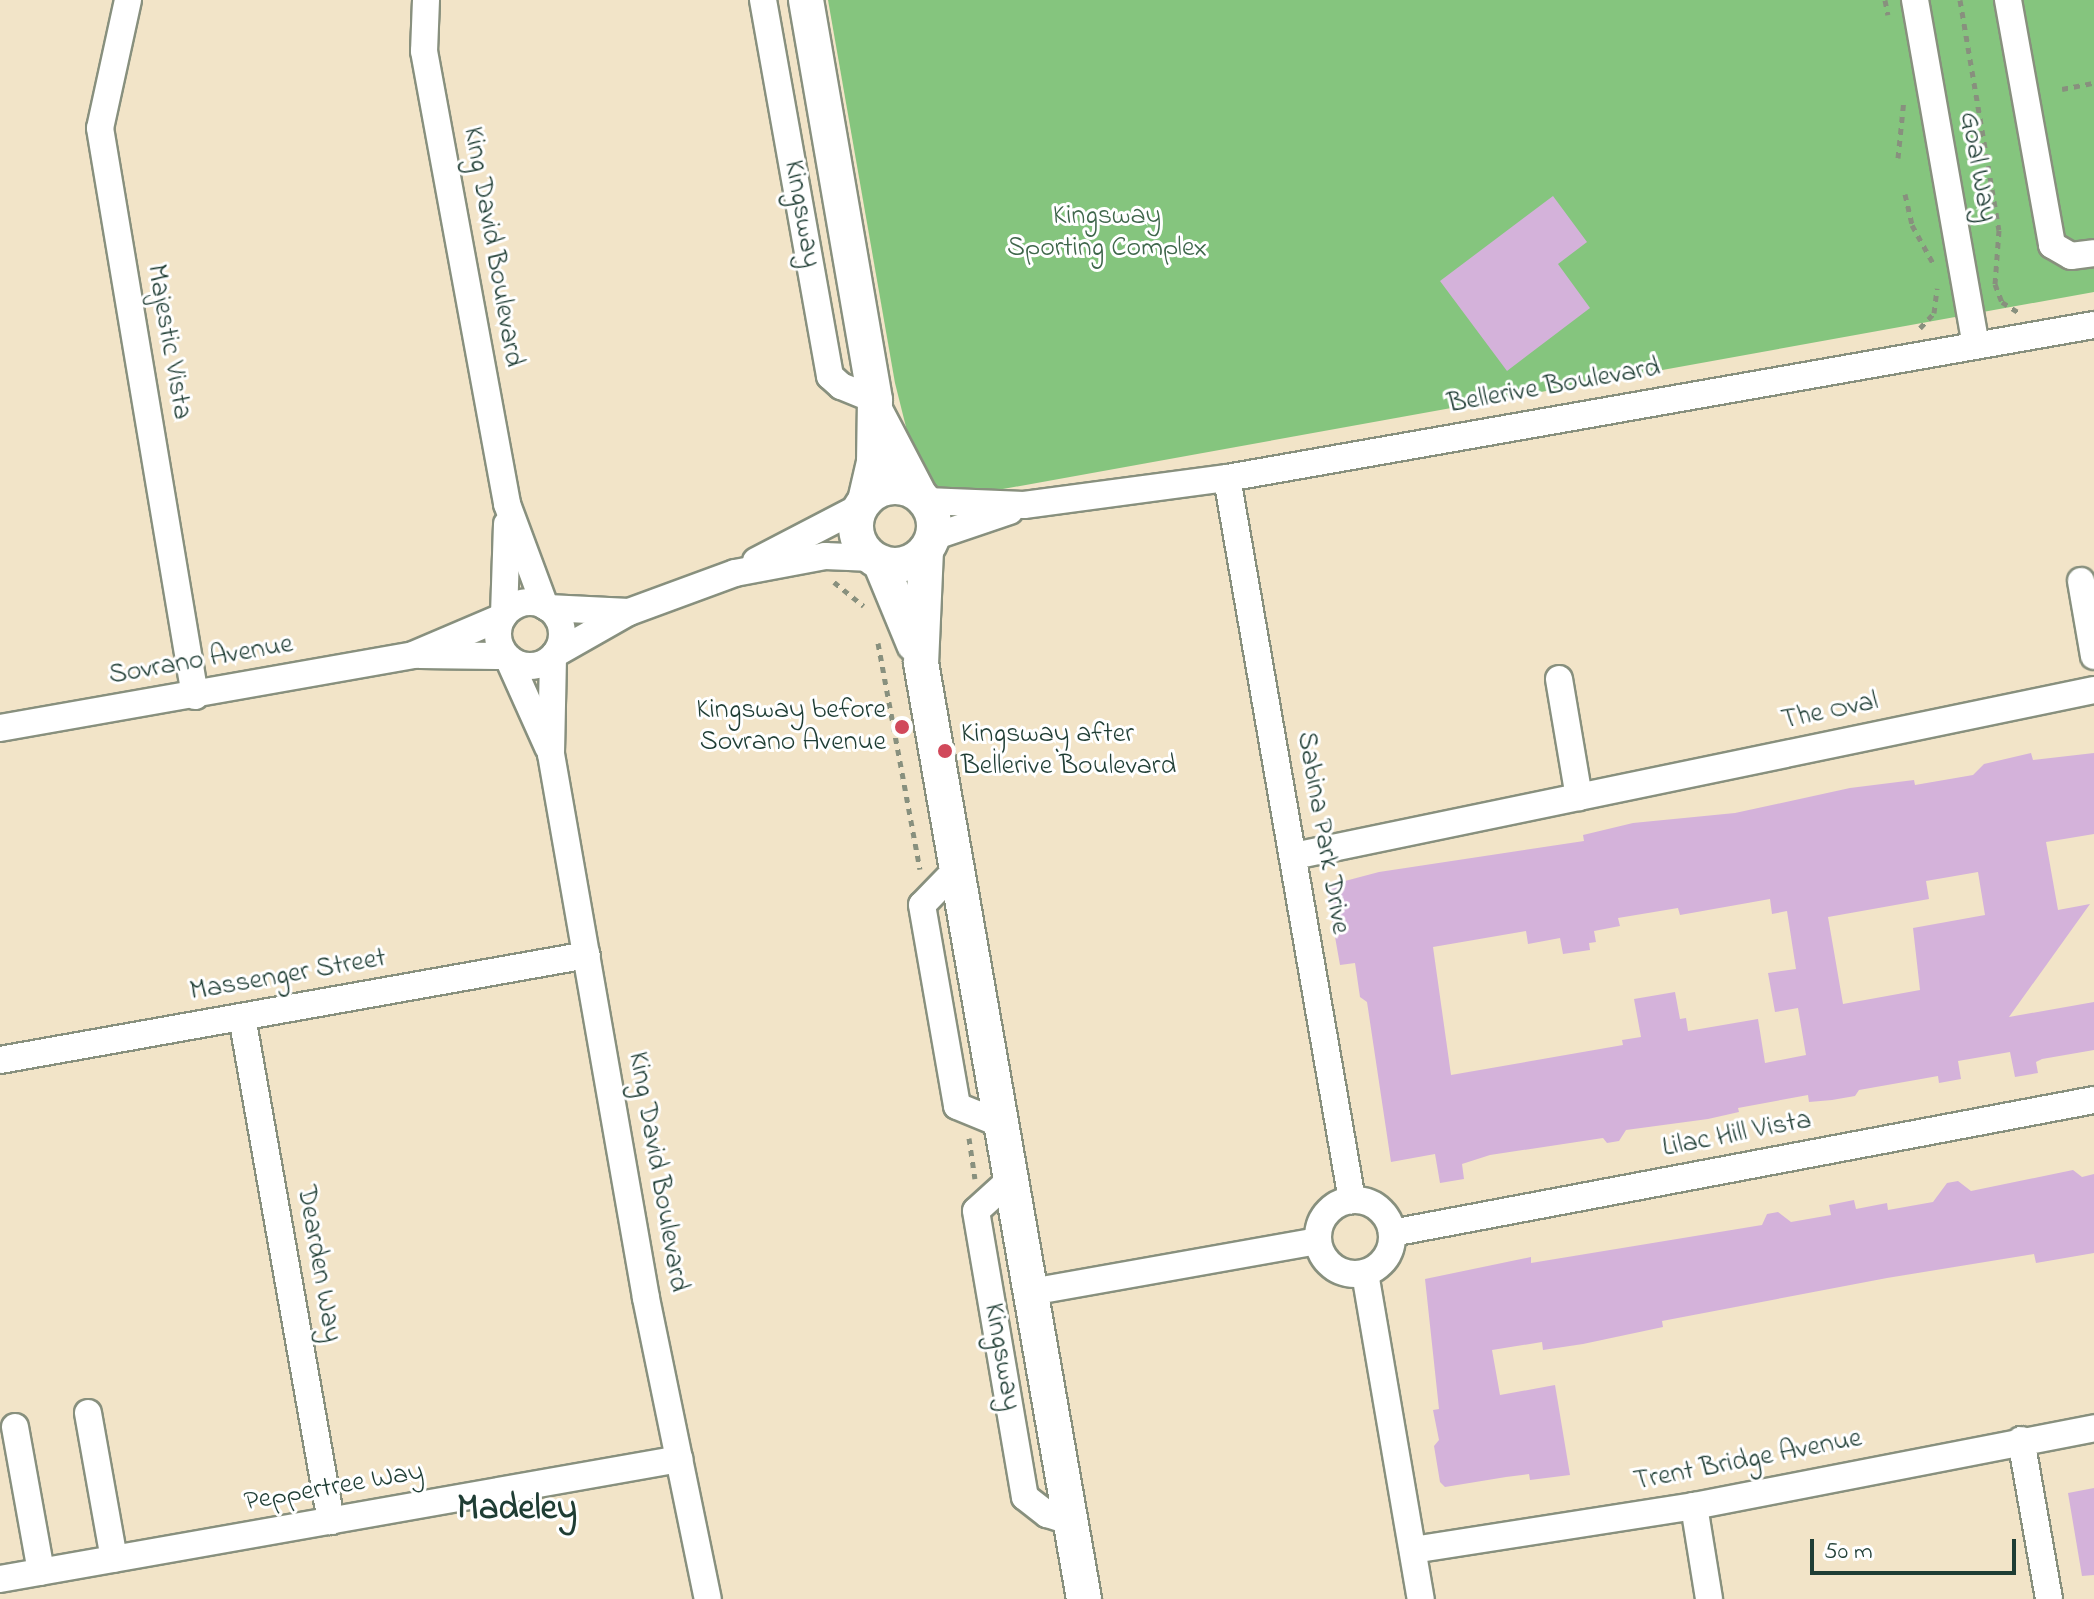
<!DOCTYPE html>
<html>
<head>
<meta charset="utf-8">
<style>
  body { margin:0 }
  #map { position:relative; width:2094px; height:1599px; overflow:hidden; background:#f2e4c8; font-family:"Indie Flower",sans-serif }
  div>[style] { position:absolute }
  .green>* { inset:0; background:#85c57e }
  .building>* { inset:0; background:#d4b2da }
  .path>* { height:5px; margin-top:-2.5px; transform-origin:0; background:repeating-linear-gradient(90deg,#88907e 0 6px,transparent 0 12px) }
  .roads { filter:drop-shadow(2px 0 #88907e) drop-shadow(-2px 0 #88907e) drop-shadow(0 2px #88907e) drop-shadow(0 -2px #88907e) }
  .minor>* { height:26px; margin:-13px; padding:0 13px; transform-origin:13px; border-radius:13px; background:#fff }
  .minor>.ring { margin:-13px; padding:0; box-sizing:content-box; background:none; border:26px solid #fff; border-radius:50% }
  .major>* { height:34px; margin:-17px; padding:0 17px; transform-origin:17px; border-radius:17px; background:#fff }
  .major>.ring { margin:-17px; padding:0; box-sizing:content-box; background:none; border:34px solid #fff; border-radius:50% }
  .dots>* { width:22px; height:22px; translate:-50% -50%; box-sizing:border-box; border:4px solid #fff; border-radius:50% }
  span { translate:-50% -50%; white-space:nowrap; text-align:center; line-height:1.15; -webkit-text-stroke:6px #fff; paint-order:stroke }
  .street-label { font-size:28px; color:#1f3d34 }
  .park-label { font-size:28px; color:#3e664a }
  .poi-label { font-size:28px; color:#1f3d34 }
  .right { translate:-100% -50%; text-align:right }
  .left { translate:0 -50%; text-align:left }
  .district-label { font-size:36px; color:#1f3d34; font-weight:700 }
  .scale { position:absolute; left:1810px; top:1539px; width:206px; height:36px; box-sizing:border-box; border:4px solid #1f3d34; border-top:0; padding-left:10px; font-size:24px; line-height:28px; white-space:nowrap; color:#1f3d34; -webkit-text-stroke:6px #fff; paint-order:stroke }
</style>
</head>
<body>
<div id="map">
  <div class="green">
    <div style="clip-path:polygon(828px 0,2094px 0,2094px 292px,942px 500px,913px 455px,895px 383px)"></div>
  </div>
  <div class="building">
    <div style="clip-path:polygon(1553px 196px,1587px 242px,1558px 264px,1590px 308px,1507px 371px,1440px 281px)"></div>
    <div style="clip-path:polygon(evenodd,2031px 753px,2033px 760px,2094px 753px,2094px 834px,2046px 842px,2058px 910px,2090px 904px,2009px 1017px,2094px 1002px,2094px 1050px,2042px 1059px,2036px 1062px,2038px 1073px,2015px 1077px,2010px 1052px,1958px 1061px,1961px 1079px,1939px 1083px,1938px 1076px,1859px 1090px,1855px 1096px,1832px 1100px,1809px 1102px,1808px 1095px,1738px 1108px,1739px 1112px,1708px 1119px,1626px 1130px,1619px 1141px,1607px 1143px,1603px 1138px,1490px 1155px,1462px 1164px,1464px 1179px,1440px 1183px,1435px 1154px,1391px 1162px,1367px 1002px,1360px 997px,1355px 963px,1340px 965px,1326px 886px,1379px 872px,1584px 841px,1583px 835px,1633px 823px,1735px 813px,1850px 788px,1914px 780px,1915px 785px,1973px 775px,1984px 764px,2031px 753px,1978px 872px,1985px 915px,1913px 928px,1920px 990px,1843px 1004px,1828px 917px,1929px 899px,1926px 881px,1978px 872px,2031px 753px,1770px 899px,1772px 914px,1787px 911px,1796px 969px,1768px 973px,1775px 1012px,1798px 1008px,1806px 1055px,1765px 1063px,1758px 1019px,1688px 1031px,1686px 1018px,1680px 1019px,1675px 992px,1634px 999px,1641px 1037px,1622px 1040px,1623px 1045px,1451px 1075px,1433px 947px,1526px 931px,1528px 944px,1560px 938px,1563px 954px,1590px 950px,1589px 943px,1596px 942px,1594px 931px,1620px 926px,1618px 918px,1678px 908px,1680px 915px,1770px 899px)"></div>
    <div style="clip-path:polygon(2073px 1170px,2082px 1177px,2094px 1174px,2094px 1253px,2036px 1263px,2034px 1254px,1887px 1278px,1662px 1321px,1663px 1327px,1583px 1344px,1543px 1350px,1542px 1342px,1492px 1350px,1500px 1395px,1555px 1385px,1570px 1475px,1530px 1480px,1529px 1474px,1506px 1477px,1445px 1487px,1440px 1482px,1434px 1446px,1439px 1440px,1433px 1410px,1439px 1409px,1425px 1279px,1531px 1257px,1531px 1263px,1762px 1225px,1767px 1214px,1778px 1212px,1791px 1222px,1831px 1215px,1829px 1205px,1854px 1200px,1856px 1209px,1887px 1203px,1888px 1210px,1933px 1202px,1947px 1183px,1958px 1181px,1971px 1191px)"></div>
    <div style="clip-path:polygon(2094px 1488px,2094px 1575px,2082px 1576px,2068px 1493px)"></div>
  </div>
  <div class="path">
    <div style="left:1885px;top:0;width:15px;rotate:79deg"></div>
    <div style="left:1960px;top:0;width:233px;rotate:80.4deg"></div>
    <div style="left:1999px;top:230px;width:54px;rotate:94.2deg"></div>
    <div style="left:1995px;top:284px;width:19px;rotate:69deg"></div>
    <div style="left:2002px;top:302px;width:19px;rotate:32deg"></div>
    <div style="left:2062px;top:89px;width:33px;rotate:-11deg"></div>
    <div style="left:1898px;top:158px;width:59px;rotate:-84.2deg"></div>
    <div style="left:1905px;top:194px;width:32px;rotate:77deg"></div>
    <div style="left:1912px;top:225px;width:43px;rotate:61.1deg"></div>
    <div style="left:1920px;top:328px;width:21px;rotate:-47deg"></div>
    <div style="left:1934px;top:313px;width:25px;rotate:-83deg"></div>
    <div style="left:834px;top:582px;width:38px;rotate:39deg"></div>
    <div style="left:878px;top:643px;width:230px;rotate:79.5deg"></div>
    <div style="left:969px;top:1138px;width:41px;rotate:81.7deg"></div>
  </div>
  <div class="roads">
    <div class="minor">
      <div style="left:128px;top:0;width:131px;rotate:102.3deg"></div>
      <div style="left:100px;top:128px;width:576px;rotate:80.5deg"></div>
      <div style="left:426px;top:0;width:51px;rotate:92.2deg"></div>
      <div style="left:424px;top:51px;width:461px;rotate:79.6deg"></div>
      <div style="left:507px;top:504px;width:109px;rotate:69.6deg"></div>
      <div style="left:763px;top:0;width:382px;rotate:79.9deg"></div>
      <div style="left:830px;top:376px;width:15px;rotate:42deg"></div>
      <div style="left:841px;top:386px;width:37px;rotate:22deg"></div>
      <div style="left:1915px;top:0;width:350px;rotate:80deg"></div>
      <div style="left:2008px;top:0;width:249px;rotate:79.8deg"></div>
      <div style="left:2052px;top:245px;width:22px;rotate:30deg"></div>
      <div style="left:2071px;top:256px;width:23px;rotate:-7deg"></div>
      <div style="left:1227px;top:478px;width:733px;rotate:80.18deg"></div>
      <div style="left:926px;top:501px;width:98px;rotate:2.3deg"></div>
      <div style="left:1024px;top:505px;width:205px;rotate:-7.6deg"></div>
      <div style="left:1227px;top:478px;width:880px;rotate:-10.01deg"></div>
      <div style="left:933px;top:537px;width:81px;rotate:-18.7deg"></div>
      <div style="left:756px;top:561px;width:117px;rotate:-27.4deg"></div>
      <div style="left:2081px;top:581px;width:76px;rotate:80.2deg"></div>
      <div class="ring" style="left:498px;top:602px;width:38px;height:38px"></div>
      <div style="left:548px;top:608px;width:81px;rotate:2.8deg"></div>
      <div style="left:504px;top:615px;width:91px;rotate:-88.1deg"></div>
      <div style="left:555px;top:654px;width:85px;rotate:-29.6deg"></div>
      <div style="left:629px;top:612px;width:113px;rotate:-20.2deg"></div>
      <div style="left:735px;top:573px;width:92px;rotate:-10.7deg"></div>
      <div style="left:825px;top:556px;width:47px;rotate:2.4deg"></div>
      <div style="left:420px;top:655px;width:86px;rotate:0.7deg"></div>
      <div style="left:553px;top:657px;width:97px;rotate:91.2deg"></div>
      <div style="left:551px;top:754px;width:552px;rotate:80.09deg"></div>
      <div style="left:646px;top:1298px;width:307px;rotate:78.4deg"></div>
      <div style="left:508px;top:658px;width:98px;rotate:65.8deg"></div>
      <div style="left:1559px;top:679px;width:120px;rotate:80.4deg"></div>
      <div style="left:0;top:728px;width:419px;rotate:-10deg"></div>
      <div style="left:413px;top:655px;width:97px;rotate:-23.1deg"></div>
      <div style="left:1294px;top:856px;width:817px;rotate:-11.72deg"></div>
      <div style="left:955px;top:871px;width:47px;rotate:134.1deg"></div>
      <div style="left:922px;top:905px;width:204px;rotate:80.1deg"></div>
      <div style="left:957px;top:1106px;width:48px;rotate:22.2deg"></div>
      <div style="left:242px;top:1017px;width:512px;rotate:79.99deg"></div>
      <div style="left:0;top:1060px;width:596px;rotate:-10.14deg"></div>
      <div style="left:1011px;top:1179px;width:47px;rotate:137.6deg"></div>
      <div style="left:976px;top:1211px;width:290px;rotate:80.3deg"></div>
      <div style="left:1025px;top:1497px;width:28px;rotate:38deg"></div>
      <div style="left:1047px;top:1514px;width:25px;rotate:18deg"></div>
      <div class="ring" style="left:1318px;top:1200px;width:48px;height:48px"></div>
      <div style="left:1392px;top:1233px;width:714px;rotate:-10.73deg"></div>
      <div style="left:1365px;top:1273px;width:331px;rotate:80.3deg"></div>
      <div style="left:1031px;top:1292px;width:291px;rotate:-10.1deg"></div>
      <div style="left:88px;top:1413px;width:148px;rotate:79.9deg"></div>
      <div style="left:15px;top:1427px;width:147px;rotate:79.8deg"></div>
      <div style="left:2021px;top:1440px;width:161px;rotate:80deg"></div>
      <div style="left:1694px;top:1506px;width:94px;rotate:80.8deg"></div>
      <div style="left:1413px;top:1550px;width:284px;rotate:-8.9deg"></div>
      <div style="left:1694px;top:1506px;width:408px;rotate:-11deg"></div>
      <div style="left:0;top:1579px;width:690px;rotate:-10.02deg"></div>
    </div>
    <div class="major">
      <div style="left:806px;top:0;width:406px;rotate:80.2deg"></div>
      <div style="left:875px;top:400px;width:62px;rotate:90.9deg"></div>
      <div style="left:874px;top:462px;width:37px;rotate:103deg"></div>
      <div style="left:876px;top:412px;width:93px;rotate:62.3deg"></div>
      <div class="ring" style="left:856px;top:487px;width:44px;height:44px"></div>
      <div style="left:926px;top:550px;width:113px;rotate:92.5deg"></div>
      <div style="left:921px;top:663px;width:950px;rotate:80.12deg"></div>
      <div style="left:880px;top:562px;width:89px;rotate:67.5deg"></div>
    </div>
  </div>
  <div class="dots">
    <div style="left:902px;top:727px;background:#d1495b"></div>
    <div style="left:945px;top:751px;background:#d1495b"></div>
  </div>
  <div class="street-label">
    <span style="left:1977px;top:167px;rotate:80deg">Goal Way</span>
    <span style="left:801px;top:214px;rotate:80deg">Kingsway</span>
    <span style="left:492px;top:247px;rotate:80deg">King David Boulevard</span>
    <span style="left:168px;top:342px;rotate:80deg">Majestic Vista</span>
    <span style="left:1554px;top:387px;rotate:-10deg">Bellerive Boulevard</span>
    <span style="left:201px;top:661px;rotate:-10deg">Sovrano Avenue</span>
    <span style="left:1830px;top:712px;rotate:-12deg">The Oval</span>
    <span style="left:1322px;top:833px;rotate:80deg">Sabina Park Drive</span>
    <span style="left:288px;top:976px;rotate:-10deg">Massenger Street</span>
    <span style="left:1737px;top:1135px;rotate:-11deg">Lilac Hill Vista</span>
    <span style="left:657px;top:1172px;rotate:80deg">King David Boulevard</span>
    <span style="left:318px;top:1264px;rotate:80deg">Dearden Way</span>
    <span style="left:1001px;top:1357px;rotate:80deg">Kingsway</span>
    <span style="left:1748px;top:1461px;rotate:-11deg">Trent Bridge Avenue</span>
    <span style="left:334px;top:1488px;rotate:-10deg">Peppertree Way</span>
  </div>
  <div class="park-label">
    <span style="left:1107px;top:233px">Kingsway<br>Sporting Complex</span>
  </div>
  <div class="poi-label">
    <span class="right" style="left:886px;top:727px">Kingsway before<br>Sovrano Avenue</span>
    <span class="left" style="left:961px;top:751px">Kingsway after<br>Bellerive Boulevard</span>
  </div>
  <div class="district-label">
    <span style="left:517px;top:1510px">Madeley</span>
  </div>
  <div class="scale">50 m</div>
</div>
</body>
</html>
